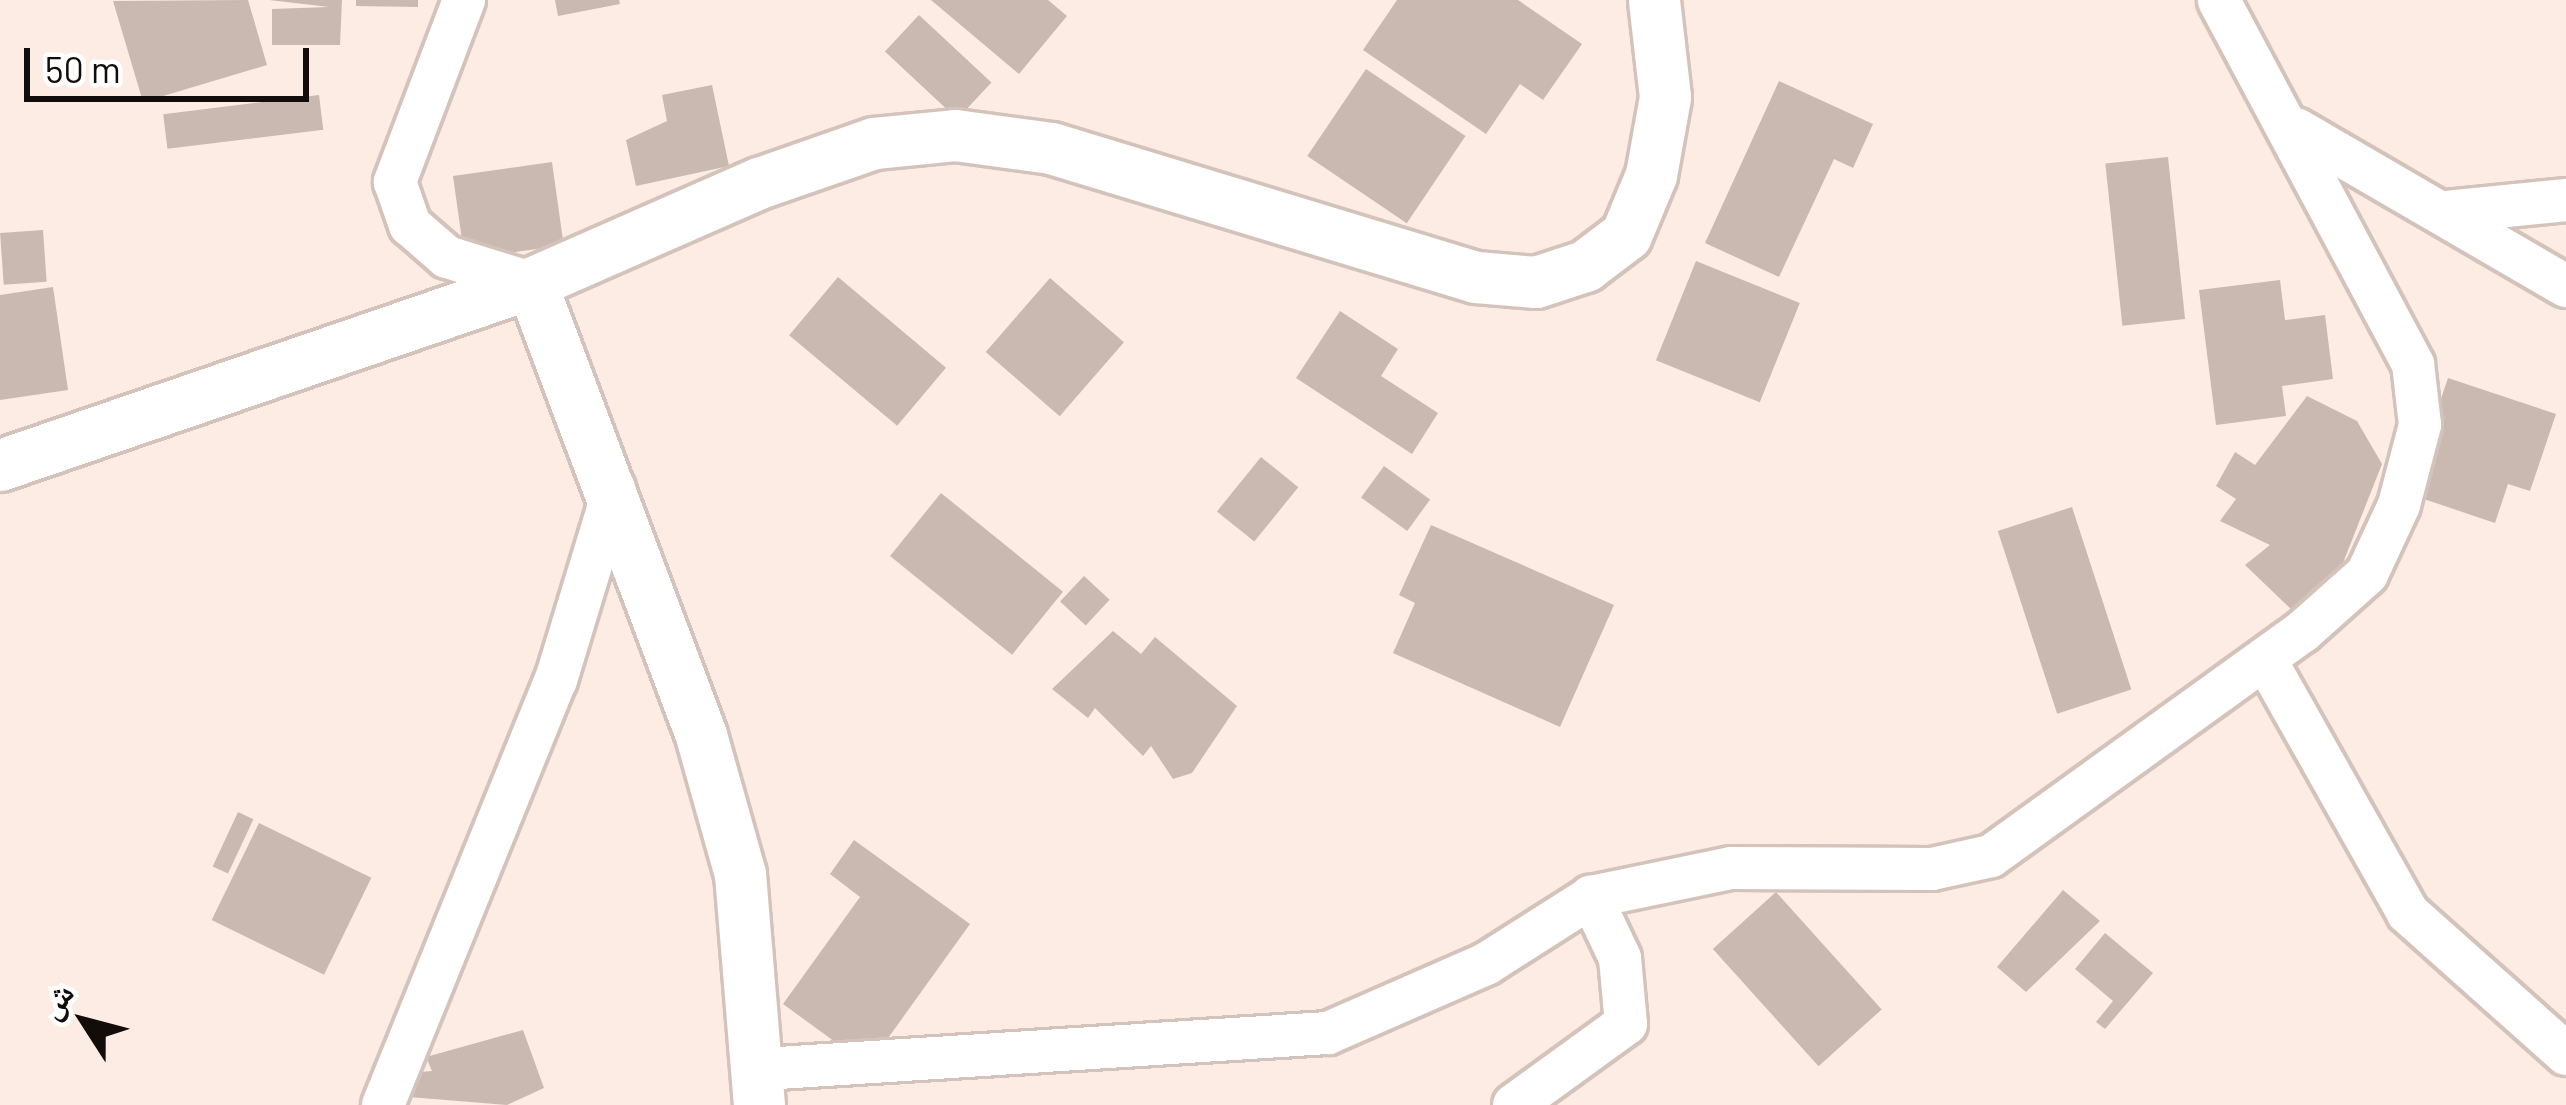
<!DOCTYPE html>
<html>
<head>
<meta charset="utf-8">
<style>
  body { margin:0 }
  #map { position:relative; width:2566px; height:1105px; overflow:hidden; background:#fdece3; font-family:Barlow,"Noto Naskh Arabic",sans-serif }
  div>[style] { position:absolute }
  .building>* { inset:0; background:#cab9b1; transform-origin:0 0 }
  .roads { filter:drop-shadow(3px 0 #d4c3bb) drop-shadow(-3px 0 #d4c3bb) drop-shadow(0 3px #d4c3bb) drop-shadow(0 -3px #d4c3bb) }
  .minor>* { height:42px; margin:-21px; padding:0 21px; transform-origin:21px; border-radius:21px; background:#fff }
  .tertiary>* { height:51px; margin:-25.5px; padding:0 25.5px; transform-origin:25.5px; border-radius:25.5px; background:#fff }
  span { translate:-50% -50%; white-space:nowrap; text-align:center; line-height:1.15; -webkit-text-stroke:9px #fff; paint-order:stroke }
  .north { position:absolute; left:24px; top:961px; width:120px; height:120px; -webkit-text-stroke:9px #fff; paint-order:stroke; rotate:306deg; font-size:33px; font-weight:700; line-height:48px; text-align:center; color:#120d0a }
  .north::after { content:''; display:block; margin:auto; width:42px; height:54px; background:#120d0a; clip-path:polygon(50% 0,100% 100%,50% 72%,0 100%) }
  .scale { position:absolute; left:24px; top:48px; width:285px; height:54px; box-sizing:border-box; border:6px solid #120d0a; border-top:0; padding-left:15px; font-size:36px; line-height:42px; white-space:nowrap; color:#120d0a; -webkit-text-stroke:9px #fff; paint-order:stroke }
</style>
</head>
<body>
<div id="map">
  <div class="building">
    <div style="clip-path:polygon(248px 0,267px 65px,143px 102px,113px 1px)"></div>
    <div style="clip-path:polygon(269px 0,342px 0,340px 45px,272px 45px,272px 9px,329px 7px)"></div>
    <div style="clip-path:polygon(356px 0,418px 0,418px 7px,356px 6px)"></div>
    <div style="clip-path:polygon(555px 0,619px 0,620px 4px,558px 16px)"></div>
    <div style="clip-path:polygon(931px 0,1048px 0,1067px 16px,1019px 74px)"></div>
    <div style="clip-path:polygon(1397px 0,1518px 0,1582px 44px,1543px 100px,1520px 84px,1486px 134px,1363px 50px)"></div>
    <div style="left:919px;top:15px;width:99px;height:50px;rotate:43deg"></div>
    <div style="left:1366px;top:69px;width:120px;height:105px;rotate:34deg"></div>
    <div style="clip-path:polygon(1779px 81px,1873px 124px,1853px 168px,1834px 159px,1779px 277px,1705px 243px)"></div>
    <div style="clip-path:polygon(712px 85px,729px 166px,636px 186px,626px 140px,667px 121px,662px 95px)"></div>
    <div style="left:319px;top:95px;width:35px;height:157px;rotate:83deg"></div>
    <div style="left:2168px;top:157px;width:163px;height:63px;rotate:84deg"></div>
    <div style="left:552px;top:162px;width:84px;height:100px;rotate:82deg"></div>
    <div style="left:43px;top:230px;width:52px;height:43px;rotate:86deg"></div>
    <div style="left:1696px;top:261px;width:112px;height:107px;rotate:22deg"></div>
    <div style="left:838px;top:277px;width:141px;height:76px;rotate:40deg"></div>
    <div style="left:1050px;top:278px;width:98px;height:98px;rotate:41deg"></div>
    <div style="clip-path:polygon(2280px 280px,2285px 320px,2325px 315px,2333px 379px,2282px 386px,2286px 416px,2216px 425px,2199px 290px)"></div>
    <div style="clip-path:polygon(53px 287px,68px 390px,0 400px,0 295px)"></div>
    <div style="clip-path:polygon(1340px 311px,1398px 349px,1381px 376px,1438px 413px,1412px 454px,1296px 378px)"></div>
    <div style="clip-path:polygon(2448px 378px,2556px 414px,2530px 491px,2508px 484px,2495px 523px,2409px 494px)"></div>
    <div style="clip-path:polygon(2307px 396px,2357px 421px,2382px 464px,2339px 573px,2295px 613px,2245px 565px,2270px 545px,2220px 521px,2236px 499px,2216px 486px,2235px 452px,2255px 465px)"></div>
    <div style="left:1261px;top:457px;width:48px;height:70px;rotate:39deg"></div>
    <div style="left:1384px;top:466px;width:57px;height:39px;rotate:36deg"></div>
    <div style="left:941px;top:493px;width:157px;height:81px;rotate:39deg"></div>
    <div style="left:2072px;top:507px;width:192px;height:78px;rotate:72deg"></div>
    <div style="clip-path:polygon(1431px 525px,1614px 605px,1560px 727px,1393px 653px,1415px 603px,1399px 595px)"></div>
    <div style="left:1084px;top:576px;width:35px;height:35px;rotate:43deg"></div>
    <div style="clip-path:polygon(1113px 631px,1141px 654px,1155px 637px,1237px 706px,1192px 773px,1173px 779px,1151px 746px,1143px 756px,1095px 708px,1088px 718px,1052px 689px)"></div>
    <div style="left:238px;top:812px;width:17px;height:60px;rotate:25deg"></div>
    <div style="left:259px;top:823px;width:125px;height:108px;rotate:26deg"></div>
    <div style="clip-path:polygon(854px 840px,970px 924px,868px 1066px,783px 1004px,860px 897px,830px 874px)"></div>
    <div style="clip-path:polygon(2063px 890px,2100px 921px,2026px 992px,1997px 967px)"></div>
    <div style="left:1776px;top:892px;width:158px;height:85px;rotate:48deg"></div>
    <div style="clip-path:polygon(2105px 933px,2153px 973px,2105px 1029px,2096px 1022px,2113px 1001px,2075px 969px)"></div>
    <div style="clip-path:polygon(523px 1030px,544px 1088px,507px 1105px,409px 1097px,420px 1072px,432px 1071px,426px 1057px)"></div>
  </div>
  <div class="roads">
    <div class="minor">
      <div style="left:464px;top:0;width:195px;rotate:110.8deg"></div>
      <div style="left:395px;top:182px;width:46px;rotate:70.8deg"></div>
      <div style="left:410px;top:225px;width:49px;rotate:40.9deg"></div>
      <div style="left:447px;top:257px;width:88px;rotate:17.2deg"></div>
      <div style="left:2296px;top:129px;width:312px;rotate:30.2deg"></div>
      <div style="left:2446px;top:212px;width:121px;rotate:-5.7deg"></div>
      <div style="left:2265px;top:659px;width:291px;rotate:60.6deg"></div>
      <div style="left:2408px;top:913px;width:212px;rotate:41.7deg"></div>
      <div style="left:763px;top:1069px;width:566px;rotate:-3.65deg"></div>
      <div style="left:1328px;top:1033px;width:172px;rotate:-23.6deg"></div>
      <div style="left:1486px;top:964px;width:125px;rotate:-32.5deg"></div>
      <div style="left:1591px;top:897px;width:143px;rotate:-11.7deg"></div>
      <div style="left:1731px;top:868px;width:201px;rotate:0.3deg"></div>
      <div style="left:1932px;top:869px;width:60px;rotate:-12.4deg"></div>
      <div style="left:1991px;top:856px;width:383px;rotate:-35.8deg"></div>
      <div style="left:2302px;top:632px;width:87px;rotate:-41.7deg"></div>
      <div style="left:2367px;top:574px;width:76px;rotate:-65.1deg"></div>
      <div style="left:2399px;top:505px;width:83px;rotate:-75.3deg"></div>
      <div style="left:2420px;top:425px;width:61px;rotate:-96.5deg"></div>
      <div style="left:2413px;top:364px;width:412px;rotate:-118.1deg"></div>
      <div style="left:383px;top:1105px;width:459px;rotate:-67.9deg"></div>
      <div style="left:556px;top:680px;width:200px;rotate:-73.1deg"></div>
      <div style="left:1514px;top:1105px;width:138px;rotate:-35.9deg"></div>
      <div style="left:1626px;top:1024px;width:66px;rotate:-95.2deg"></div>
      <div style="left:1620px;top:958px;width:68px;rotate:-115.4deg"></div>
    </div>
    <div class="tertiary">
      <div style="left:0;top:465px;width:561px;rotate:-18.92deg"></div>
      <div style="left:759px;top:1105px;width:232px;rotate:-94.7deg"></div>
      <div style="left:740px;top:874px;width:144px;rotate:-105.7deg"></div>
      <div style="left:701px;top:735px;width:483px;rotate:-110.6deg"></div>
      <div style="left:531px;top:283px;width:249px;rotate:-23.7deg"></div>
      <div style="left:759px;top:183px;width:122px;rotate:-19.2deg"></div>
      <div style="left:874px;top:143px;width:81px;rotate:-5.6deg"></div>
      <div style="left:955px;top:135px;width:97px;rotate:7.7deg"></div>
      <div style="left:1051px;top:148px;width:444px;rotate:16.9deg"></div>
      <div style="left:1476px;top:277px;width:60px;rotate:4.8deg"></div>
      <div style="left:1536px;top:282px;width:52px;rotate:-18.1deg"></div>
      <div style="left:1585px;top:266px;width:51px;rotate:-37.1deg"></div>
      <div style="left:1626px;top:235px;width:65px;rotate:-67.4deg"></div>
      <div style="left:1651px;top:175px;width:79px;rotate:-79.8deg"></div>
      <div style="left:1665px;top:97px;width:98px;rotate:-96.5deg"></div>
    </div>
  </div>
  <div class="north">ش</div>
  <div class="scale">50 m</div>
</div>
</body>
</html>
